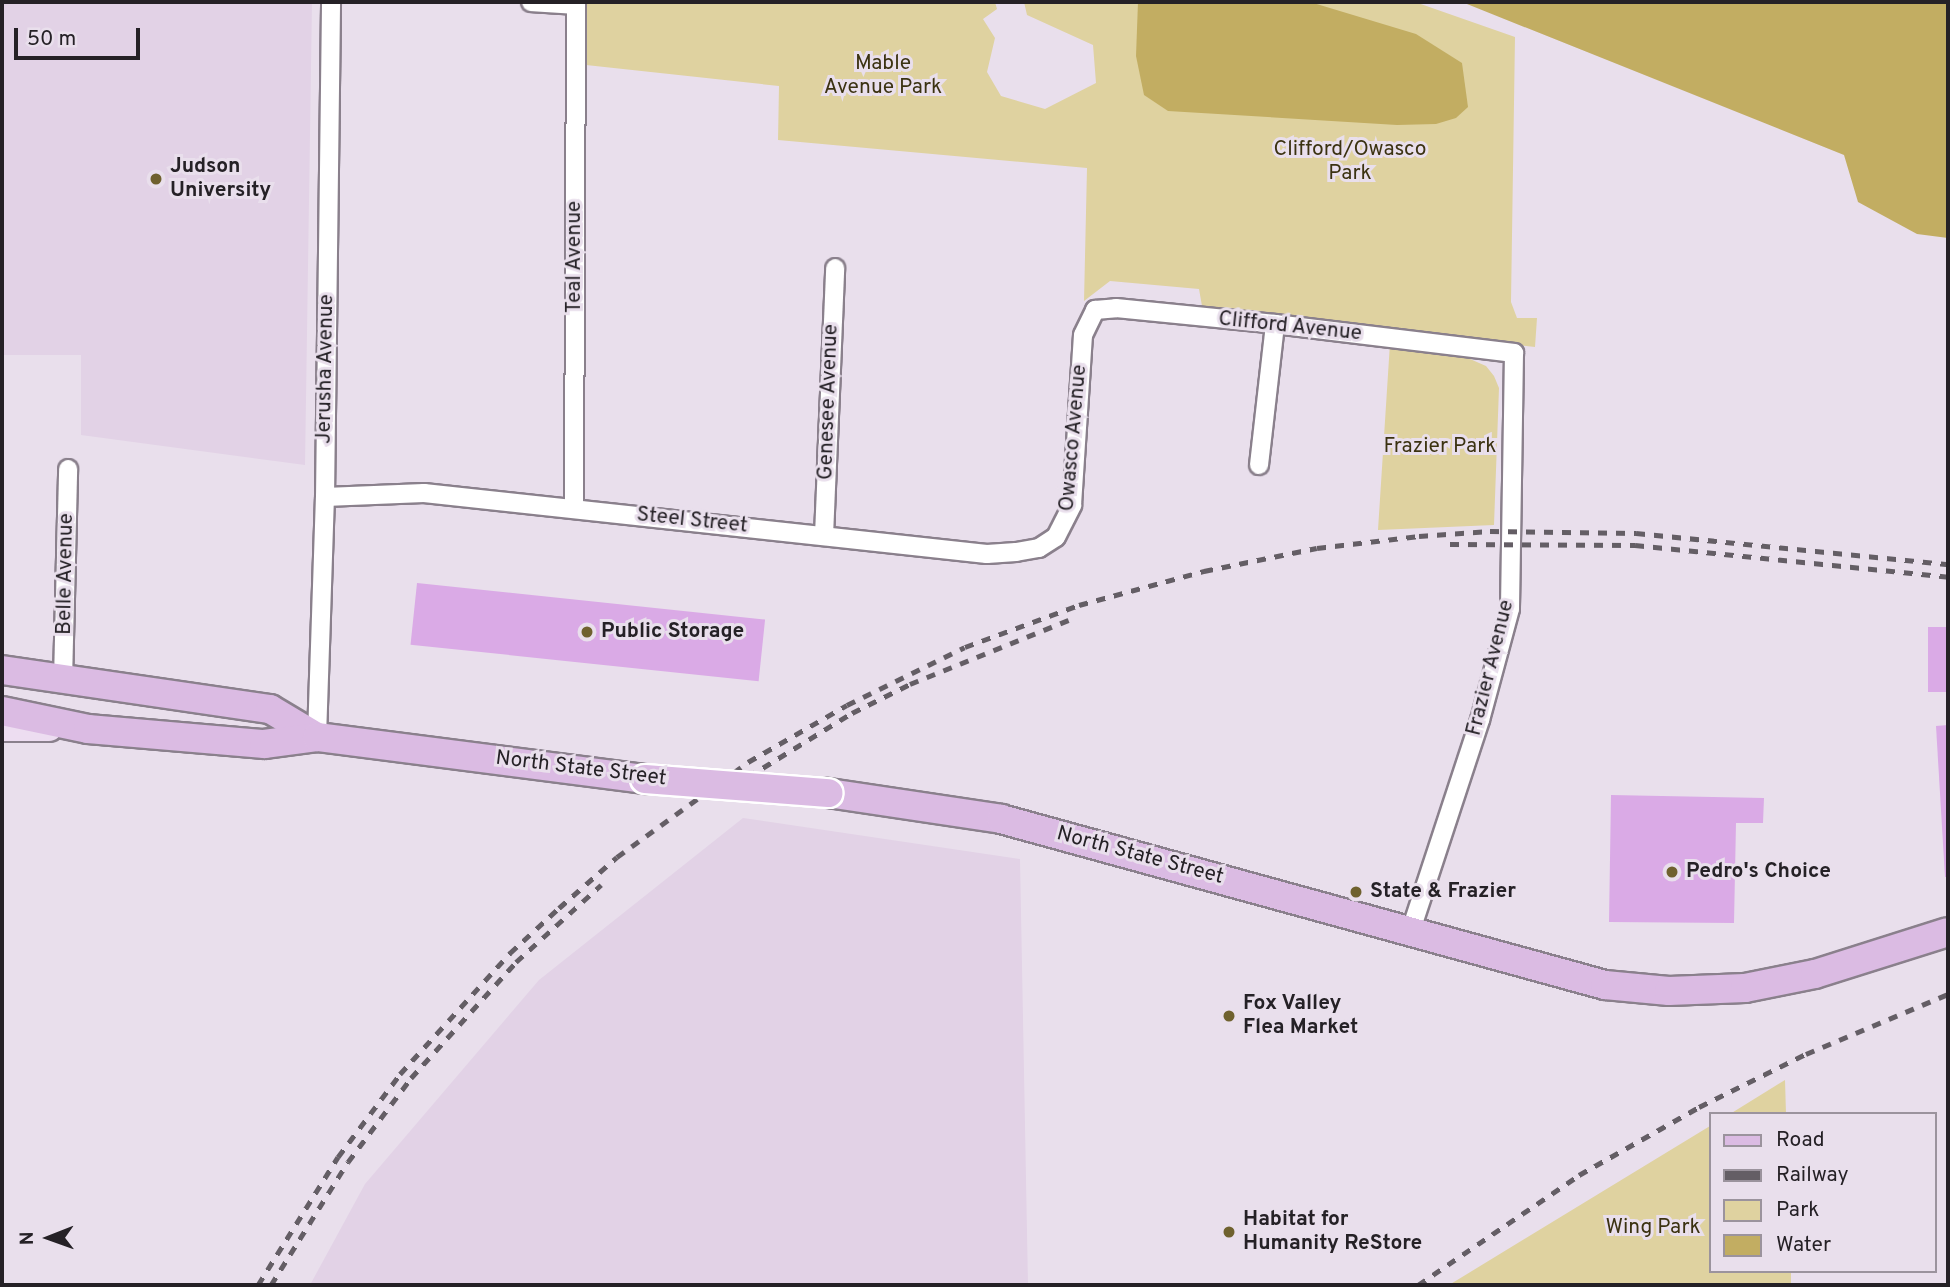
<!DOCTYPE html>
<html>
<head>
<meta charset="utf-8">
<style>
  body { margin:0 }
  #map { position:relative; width:1950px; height:1287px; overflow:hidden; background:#e9dfec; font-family:Overpass,sans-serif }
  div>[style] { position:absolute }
  .built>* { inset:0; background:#e2d2e6 }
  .green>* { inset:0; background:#dfd2a0 }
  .water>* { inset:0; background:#c2ad62 }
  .building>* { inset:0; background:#daaae6; transform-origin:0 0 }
  .roads { filter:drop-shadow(2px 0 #8a808c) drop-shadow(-2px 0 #8a808c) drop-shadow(0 2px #8a808c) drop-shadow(0 -2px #8a808c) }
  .minor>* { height:18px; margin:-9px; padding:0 9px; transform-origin:9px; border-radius:9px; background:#fff }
  .secondary>* { height:26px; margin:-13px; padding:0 13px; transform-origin:13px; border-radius:13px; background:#edddf1 }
  .primary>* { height:28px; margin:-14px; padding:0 14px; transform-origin:14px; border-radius:14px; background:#dbbbe3 }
  .rail>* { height:5px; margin-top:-2.5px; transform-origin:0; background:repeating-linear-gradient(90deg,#645e65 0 9px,transparent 0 18px) }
  .bridges { filter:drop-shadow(2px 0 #fff) drop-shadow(-2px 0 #fff) drop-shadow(0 2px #fff) drop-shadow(0 -2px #fff) }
  .primary-bridge>* { height:28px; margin:-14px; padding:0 14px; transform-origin:14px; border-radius:14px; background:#dbbbe3 }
  .dots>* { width:19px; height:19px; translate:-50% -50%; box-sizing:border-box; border:4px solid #e9dfec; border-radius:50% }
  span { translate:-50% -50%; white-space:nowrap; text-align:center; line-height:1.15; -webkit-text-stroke:6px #e9dfec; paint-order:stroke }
  .park-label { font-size:21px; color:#3b3211 }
  .poi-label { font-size:21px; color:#252126; font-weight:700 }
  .left { translate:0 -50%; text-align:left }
  .street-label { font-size:21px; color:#252126 }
  .frame { position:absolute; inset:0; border:4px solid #252126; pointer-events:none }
  .legend { position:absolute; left:1709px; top:1112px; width:228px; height:161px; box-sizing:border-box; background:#e9dfec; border:2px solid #9b939d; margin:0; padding:9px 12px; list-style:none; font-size:21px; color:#252126 }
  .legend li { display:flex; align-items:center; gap:14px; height:35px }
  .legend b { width:35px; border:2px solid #9b939d }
  .north { position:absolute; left:14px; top:1203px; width:70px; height:70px; -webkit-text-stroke:5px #e9dfec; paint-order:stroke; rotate:269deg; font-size:19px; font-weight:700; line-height:28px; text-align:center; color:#252126 }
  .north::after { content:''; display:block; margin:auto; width:24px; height:32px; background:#252126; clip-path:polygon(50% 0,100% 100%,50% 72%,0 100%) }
  .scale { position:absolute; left:14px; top:28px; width:126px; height:32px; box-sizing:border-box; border:4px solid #252126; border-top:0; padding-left:9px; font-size:21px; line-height:24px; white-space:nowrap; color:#252126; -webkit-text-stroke:5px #e9dfec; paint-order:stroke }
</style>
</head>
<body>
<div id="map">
  <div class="built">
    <div style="clip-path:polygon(2px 2px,312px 2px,305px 465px,81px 435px,81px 355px,2px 355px)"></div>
    <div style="clip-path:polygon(743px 818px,1020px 859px,1028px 1285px,310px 1285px,365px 1184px,539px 980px)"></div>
  </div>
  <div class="green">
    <div style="clip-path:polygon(586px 2px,995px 2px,997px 9px,983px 19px,995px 38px,987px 72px,1001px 96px,1045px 109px,1096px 83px,1093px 45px,1027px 15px,1024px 2px,1415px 2px,1515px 37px,1511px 302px,1517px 318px,1537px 318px,1535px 347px,1202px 306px,1199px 289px,1110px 281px,1084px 301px,1087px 168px,778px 140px,779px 86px,586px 65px)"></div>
    <div style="clip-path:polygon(1390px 343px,1470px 352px,1470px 359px,1486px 366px,1494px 376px,1499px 388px,1494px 525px,1378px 530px)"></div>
    <div style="clip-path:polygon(1785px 1080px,1786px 1114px,1730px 1114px)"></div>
    <div style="clip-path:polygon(1710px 1126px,1710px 1271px,1791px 1271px,1791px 1285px,1449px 1285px)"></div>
  </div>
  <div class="water">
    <div style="clip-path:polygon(1138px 2px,1310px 2px,1416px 34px,1462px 63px,1468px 107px,1456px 118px,1436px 124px,1397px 125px,1168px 111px,1144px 95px,1136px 56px)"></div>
    <div style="clip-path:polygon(1462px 2px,1948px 2px,1948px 238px,1917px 234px,1858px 202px,1844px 155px)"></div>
  </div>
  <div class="building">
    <div style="left:417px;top:583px;width:350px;height:62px;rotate:6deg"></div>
    <div style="left:1948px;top:627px;width:65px;height:20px;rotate:90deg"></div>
    <div style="clip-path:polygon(1948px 725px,1948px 877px,1945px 877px,1936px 726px)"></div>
    <div style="clip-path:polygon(1611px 795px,1764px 798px,1763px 823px,1736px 823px,1734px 923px,1609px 922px)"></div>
  </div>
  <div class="roads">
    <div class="minor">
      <div style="left:531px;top:2px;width:45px;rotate:3.8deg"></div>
      <div style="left:576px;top:5px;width:503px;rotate:90.23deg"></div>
      <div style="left:1259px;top:465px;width:142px;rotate:-83.5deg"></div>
      <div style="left:325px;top:497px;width:99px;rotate:-2.3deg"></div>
      <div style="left:424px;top:493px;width:566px;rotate:6.18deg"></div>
      <div style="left:987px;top:554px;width:29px;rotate:-4deg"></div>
      <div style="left:1016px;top:552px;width:23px;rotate:-10deg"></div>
      <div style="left:1039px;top:548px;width:20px;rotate:-33deg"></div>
      <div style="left:1056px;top:537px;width:36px;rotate:-63deg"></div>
      <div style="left:1072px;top:505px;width:170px;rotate:-86.3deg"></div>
      <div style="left:1083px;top:335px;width:28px;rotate:-64deg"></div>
      <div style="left:1095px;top:310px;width:21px;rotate:-5deg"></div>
      <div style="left:1116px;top:308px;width:160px;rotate:5.7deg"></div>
      <div style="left:1275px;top:324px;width:241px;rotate:6.9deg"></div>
      <div style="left:1514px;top:353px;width:256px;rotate:90.9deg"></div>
      <div style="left:1510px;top:609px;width:115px;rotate:105.1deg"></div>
      <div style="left:1480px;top:720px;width:221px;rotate:108.2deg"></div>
      <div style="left:824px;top:536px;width:268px;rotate:-87.6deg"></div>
      <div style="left:63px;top:680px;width:211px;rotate:-88.6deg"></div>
      <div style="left:317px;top:737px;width:240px;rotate:-88.1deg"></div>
      <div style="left:325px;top:497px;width:495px;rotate:-89.3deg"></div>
    </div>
    <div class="secondary">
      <div style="left:2px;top:728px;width:47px"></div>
    </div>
    <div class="primary">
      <div style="left:2px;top:670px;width:271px;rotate:8.3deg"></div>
      <div style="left:270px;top:709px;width:55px;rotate:30.8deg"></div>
      <div style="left:2px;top:711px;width:88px;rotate:11.8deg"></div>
      <div style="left:88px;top:729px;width:177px;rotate:4.9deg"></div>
      <div style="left:264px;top:744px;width:53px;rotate:-7.5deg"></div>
      <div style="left:317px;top:737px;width:331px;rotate:7.3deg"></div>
      <div style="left:828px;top:793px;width:175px;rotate:8.5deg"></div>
      <div style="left:1001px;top:819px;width:626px;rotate:15.37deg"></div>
      <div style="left:1605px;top:985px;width:64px;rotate:5.4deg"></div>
      <div style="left:1669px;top:991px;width:76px;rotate:-2.3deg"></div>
      <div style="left:1745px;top:988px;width:71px;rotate:-11.3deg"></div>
      <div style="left:1815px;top:974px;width:139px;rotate:-17.5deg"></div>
    </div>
  </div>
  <div class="rail">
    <div style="left:1450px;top:544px;width:185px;rotate:0.3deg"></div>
    <div style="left:1635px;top:545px;width:315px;rotate:5.8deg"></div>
    <div style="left:717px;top:796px;width:158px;rotate:-31.6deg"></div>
    <div style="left:852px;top:713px;width:65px;rotate:-26.6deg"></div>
    <div style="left:910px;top:684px;width:176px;rotate:-22deg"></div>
    <div style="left:258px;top:1285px;width:151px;rotate:-58deg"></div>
    <div style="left:338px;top:1157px;width:104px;rotate:-53.2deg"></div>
    <div style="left:400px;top:1074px;width:164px;rotate:-47.7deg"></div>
    <div style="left:510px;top:953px;width:67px;rotate:-42.6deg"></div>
    <div style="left:559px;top:908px;width:77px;rotate:-41.3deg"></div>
    <div style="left:617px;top:857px;width:162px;rotate:-35.9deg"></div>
    <div style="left:748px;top:762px;width:114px;rotate:-29.9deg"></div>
    <div style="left:847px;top:705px;width:131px;rotate:-26.2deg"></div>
    <div style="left:965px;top:647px;width:121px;rotate:-20.2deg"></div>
    <div style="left:1079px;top:605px;width:130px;rotate:-15.2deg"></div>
    <div style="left:1204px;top:571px;width:115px;rotate:-11.5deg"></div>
    <div style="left:1317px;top:548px;width:103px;rotate:-6.7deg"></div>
    <div style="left:1419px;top:536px;width:71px;rotate:-4deg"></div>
    <div style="left:1490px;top:531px;width:146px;rotate:0.8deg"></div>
    <div style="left:1636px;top:533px;width:314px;rotate:5.7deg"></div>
    <div style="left:271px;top:1285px;width:145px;rotate:-58deg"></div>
    <div style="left:348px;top:1162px;width:105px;rotate:-53.1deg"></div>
    <div style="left:411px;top:1078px;width:156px;rotate:-47.8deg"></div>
    <div style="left:516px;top:962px;width:115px;rotate:-42.2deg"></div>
    <div style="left:1418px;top:1285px;width:195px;rotate:-34.3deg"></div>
    <div style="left:1579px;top:1175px;width:138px;rotate:-29.5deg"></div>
    <div style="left:1699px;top:1107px;width:119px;rotate:-26.4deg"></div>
    <div style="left:1806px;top:1054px;width:154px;rotate:-22.9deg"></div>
  </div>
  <div class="bridges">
    <div class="primary-bridge">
      <div style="left:645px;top:779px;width:184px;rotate:4.4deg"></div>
    </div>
  </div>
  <div class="dots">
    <div style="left:156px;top:179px;background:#6f612e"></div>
    <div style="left:587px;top:632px;background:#6f612e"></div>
    <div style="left:1672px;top:872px;background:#6f612e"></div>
    <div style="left:1356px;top:892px;background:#6f612e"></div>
    <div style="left:1229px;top:1016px;background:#6f612e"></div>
    <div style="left:1229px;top:1232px;background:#6f612e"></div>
  </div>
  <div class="park-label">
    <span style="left:883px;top:76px">Mable<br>Avenue Park</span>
    <span style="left:1350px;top:162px">Clifford/Owasco<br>Park</span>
    <span style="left:1440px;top:447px">Frazier Park</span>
    <span style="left:1653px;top:1228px">Wing Park</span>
  </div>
  <div class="poi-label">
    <span class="left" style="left:170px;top:179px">Judson<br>University</span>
    <span class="left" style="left:601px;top:632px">Public Storage</span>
    <span class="left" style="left:1686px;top:872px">Pedro's Choice</span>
    <span class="left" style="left:1370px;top:892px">State &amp; Frazier</span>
    <span class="left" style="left:1243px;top:1016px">Fox Valley<br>Flea Market</span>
    <span class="left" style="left:1243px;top:1232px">Habitat for<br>Humanity ReStore</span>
  </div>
  <div class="street-label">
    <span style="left:575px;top:257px;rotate:-90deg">Teal Avenue</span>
    <span style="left:1290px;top:327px;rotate:6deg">Clifford Avenue</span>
    <span style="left:326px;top:369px;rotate:-89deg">Jerusha Avenue</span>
    <span style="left:829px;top:402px;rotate:-88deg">Genesee Avenue</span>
    <span style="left:1074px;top:438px;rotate:-85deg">Owasco Avenue</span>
    <span style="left:692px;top:521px;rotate:6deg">Steel Street</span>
    <span style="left:66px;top:574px;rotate:-89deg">Belle Avenue</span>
    <span style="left:1491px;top:668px;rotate:-76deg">Frazier Avenue</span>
    <span style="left:581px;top:769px;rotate:7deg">North State Street</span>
    <span style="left:1140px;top:856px;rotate:15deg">North State Street</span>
  </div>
  <div class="frame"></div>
  <ul class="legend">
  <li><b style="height:9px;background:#dbbbe3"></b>Road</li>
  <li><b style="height:9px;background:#645e65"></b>Railway</li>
  <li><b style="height:19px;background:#dfd2a0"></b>Park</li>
  <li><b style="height:19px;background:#c2ad62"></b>Water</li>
  </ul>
  <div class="north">N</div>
  <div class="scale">50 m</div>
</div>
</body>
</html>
